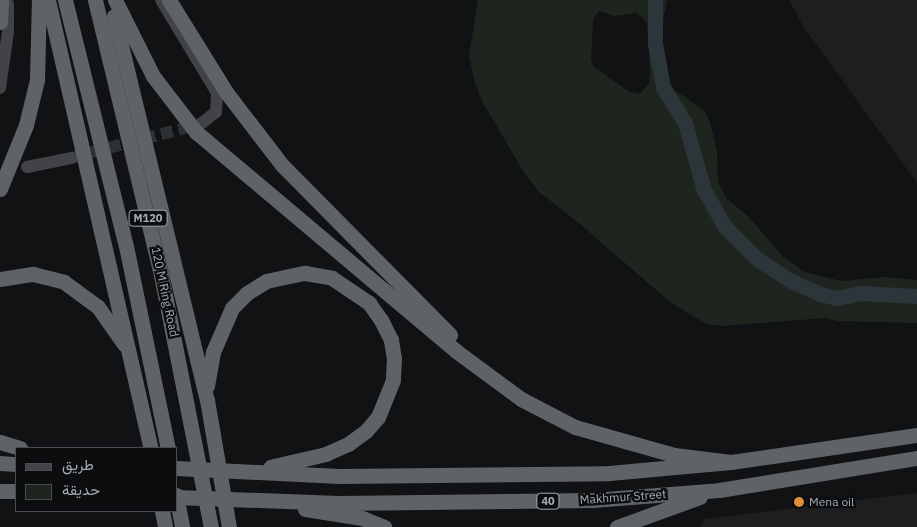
<!DOCTYPE html>
<html>
<head>
<meta charset="utf-8">
<style>
  body { margin:0 }
  #map { position:relative; width:917px; height:527px; overflow:hidden; background:#111213; font-family:"IBM Plex Sans",Vazirmatn,sans-serif }
  div>[style] { position:absolute }
  .built>* { inset:0; background:#1d1e20 }
  .green>* { inset:0; background:#1e251e }
  .river>* { height:15px; margin:-7.5px; padding:0 7.5px; transform-origin:7.5px; border-radius:7.5px; background:#2c363a }
  .secondary-tunnel>* { height:12px; margin-top:-6px; transform-origin:0; background:repeating-linear-gradient(90deg,#2e3133 0 12px,transparent 0 18px) }
  .secondary>* { height:12px; margin:-6px; padding:0 6px; transform-origin:6px; border-radius:6px; background:#414347 }
  .highway>* { height:15px; margin:-7.5px; padding:0 7.5px; transform-origin:7.5px; border-radius:7.5px; background:#5f6368 }
  .dots>* { width:14px; height:14px; translate:-50% -50%; box-sizing:border-box; border:2px solid #0c0d0e; border-radius:50% }
  span { translate:-50% -50%; white-space:nowrap; text-align:center; line-height:1.15; -webkit-text-stroke:4.5px #0c0d0e; paint-order:stroke }
  .shield-label span { padding:1px 4px; background:#0c0d0e; border:1px solid; border-radius:4px; -webkit-text-stroke-width:0 }
  .shield-label { font-size:11px; color:#a4abb2; font-weight:700 }
  .street-label { font-size:12px; color:#a4abb2 }
  .poi-label { font-size:12px; color:#a4abb2 }
  .left { translate:0 -50%; text-align:left }
  .legend { position:absolute; left:15px; top:447px; width:162px; height:65px; box-sizing:border-box; background:#0c0d0e; border:1px solid #494c50; margin:0; padding:6px 9px; list-style:none; font-size:15px; color:#a4abb2 }
  .legend li { display:flex; align-items:center; gap:10px; height:25px }
  .legend b { width:25px; border:1px solid #494c50 }
</style>
</head>
<body>
<div id="map">
  <div class="built">
    <div style="clip-path:polygon(789px 0,917px 0,917px 183px,803px 26px)"></div>
    <div style="clip-path:polygon(917px 493px,917px 527px,700px 527px,704px 519px)"></div>
  </div>
  <div class="green">
    <div style="clip-path:polygon(evenodd,478px 0,667px 0,661px 32px,665px 78px,668px 86px,704px 110px,710px 122px,717px 151px,718px 182px,727px 199px,749px 217px,783px 257px,805px 272px,841px 281px,885px 277px,917px 280px,917px 323px,837px 321px,825px 318px,723px 326px,706px 324px,670px 302px,580px 224px,539px 192px,523px 171px,482px 101px,474px 80px,469px 56px,478px 0,599px 11px,614px 16px,637px 13px,647px 22px,650px 75px,649px 84px,640px 94px,630px 92px,594px 67px,591px 60px,593px 20px,599px 11px)"></div>
  </div>
  <div class="river">
    <div style="left:655px;top:0;width:43px;rotate:90deg"></div>
    <div style="left:655px;top:43px;width:45px;rotate:79.7deg"></div>
    <div style="left:663px;top:87px;width:42px;rotate:58.6deg"></div>
    <div style="left:685px;top:123px;width:70px;rotate:74.2deg"></div>
    <div style="left:704px;top:190px;width:43px;rotate:60.4deg"></div>
    <div style="left:725px;top:227px;width:45px;rotate:45deg"></div>
    <div style="left:757px;top:259px;width:38px;rotate:33deg"></div>
    <div style="left:789px;top:280px;width:34px;rotate:24deg"></div>
    <div style="left:820px;top:294px;width:17px;rotate:13deg"></div>
    <div style="left:837px;top:298px;width:25px;rotate:-12deg"></div>
    <div style="left:861px;top:293px;width:56px;rotate:3.1deg"></div>
  </div>
  <div class="secondary-tunnel">
    <div style="left:74px;top:157px;width:130px;rotate:-14.7deg"></div>
  </div>
  <div class="secondary">
    <div style="left:161px;top:0;width:109px;rotate:58.9deg"></div>
    <div style="left:217px;top:93px;width:19px;rotate:93deg"></div>
    <div style="left:216px;top:112px;width:18px;rotate:142deg"></div>
    <div style="left:0;top:88px;width:57px;rotate:-81.9deg"></div>
    <div style="left:8px;top:32px;width:28px;rotate:-90deg"></div>
    <div style="left:27px;top:167px;width:46px;rotate:-11.3deg"></div>
  </div>
  <div class="highway">
    <div style="left:48px;top:0;width:460px;rotate:77.1deg"></div>
    <div style="left:65px;top:0;width:253px;rotate:76.1deg"></div>
    <div style="left:126px;top:246px;width:206px;rotate:78.3deg"></div>
    <div style="left:95px;top:0;width:283px;rotate:76.5deg"></div>
    <div style="left:161px;top:275px;width:257px;rotate:78.8deg"></div>
    <div style="left:115px;top:0;width:85px;rotate:63.4deg"></div>
    <div style="left:153px;top:76px;width:71px;rotate:52.5deg"></div>
    <div style="left:196px;top:132px;width:340px;rotate:40.1deg"></div>
    <div style="left:456px;top:351px;width:81px;rotate:36.4deg"></div>
    <div style="left:521px;top:399px;width:61px;rotate:27.4deg"></div>
    <div style="left:575px;top:427px;width:103px;rotate:15.8deg"></div>
    <div style="left:674px;top:455px;width:57px;rotate:7deg"></div>
    <div style="left:169px;top:0;width:108px;rotate:58.2deg"></div>
    <div style="left:226px;top:92px;width:92px;rotate:52.5deg"></div>
    <div style="left:282px;top:165px;width:239px;rotate:45.3deg"></div>
    <div style="left:114px;top:16px;width:395px;rotate:76.4deg"></div>
    <div style="left:207px;top:400px;width:129px;rotate:80.2deg"></div>
    <div style="left:0;top:22px;width:22px;rotate:-87deg"></div>
    <div style="left:0;top:189px;width:69px;rotate:-67.9deg"></div>
    <div style="left:26px;top:125px;width:46px;rotate:-76.3deg"></div>
    <div style="left:37px;top:80px;width:80px;rotate:-88.6deg"></div>
    <div style="left:0;top:279px;width:33px;rotate:-9deg"></div>
    <div style="left:33px;top:274px;width:32px;rotate:14deg"></div>
    <div style="left:64px;top:282px;width:42px;rotate:36.3deg"></div>
    <div style="left:98px;top:307px;width:45px;rotate:54.9deg"></div>
    <div style="left:207px;top:386px;width:35px;rotate:-80deg"></div>
    <div style="left:213px;top:352px;width:48px;rotate:-66.6deg"></div>
    <div style="left:232px;top:308px;width:21px;rotate:-45deg"></div>
    <div style="left:247px;top:293px;width:22px;rotate:-32deg"></div>
    <div style="left:266px;top:281px;width:40px;rotate:-12deg"></div>
    <div style="left:305px;top:273px;width:27px;rotate:10deg"></div>
    <div style="left:332px;top:278px;width:45px;rotate:34deg"></div>
    <div style="left:369px;top:303px;width:21px;rotate:55deg"></div>
    <div style="left:381px;top:320px;width:22px;rotate:63deg"></div>
    <div style="left:391px;top:340px;width:18px;rotate:81deg"></div>
    <div style="left:394px;top:358px;width:22px;rotate:93deg"></div>
    <div style="left:393px;top:380px;width:40px;rotate:112deg"></div>
    <div style="left:378px;top:417px;width:18px;rotate:131deg"></div>
    <div style="left:366px;top:431px;width:22px;rotate:144deg"></div>
    <div style="left:348px;top:444px;width:24px;rotate:156deg"></div>
    <div style="left:326px;top:454px;width:57px;rotate:166.9deg"></div>
    <div style="left:0;top:442px;width:21px;rotate:17deg"></div>
    <div style="left:0;top:463px;width:16px;rotate:4deg"></div>
    <div style="left:176px;top:468px;width:163px;rotate:2.8deg"></div>
    <div style="left:339px;top:476px;width:270px;rotate:-0.6deg"></div>
    <div style="left:609px;top:473px;width:122px;rotate:-5.2deg"></div>
    <div style="left:731px;top:462px;width:188px;rotate:-8.3deg"></div>
    <div style="left:0;top:491px;width:16px"></div>
    <div style="left:176px;top:495px;width:33px;rotate:79deg"></div>
    <div style="left:176px;top:497px;width:162px;rotate:2.1deg"></div>
    <div style="left:338px;top:503px;width:255px;rotate:-0.7deg"></div>
    <div style="left:593px;top:500px;width:126px;rotate:-4.5deg"></div>
    <div style="left:719px;top:490px;width:201px;rotate:-9.2deg"></div>
    <div style="left:305px;top:509px;width:58px;rotate:9deg"></div>
    <div style="left:362px;top:518px;width:24px;rotate:22deg"></div>
    <div style="left:162px;top:511px;width:16px;rotate:79deg"></div>
    <div style="left:617px;top:527px;width:88px;rotate:-19.9deg"></div>
  </div>
  <div class="dots">
    <div style="left:799px;top:502px;background:#e18d3b"></div>
  </div>
  <div class="shield-label">
    <span style="left:148px;top:218px">M120</span>
    <span style="left:548px;top:501px">40</span>
  </div>
  <div class="street-label">
    <span style="left:165px;top:292px;rotate:78deg">120 M Ring Road</span>
    <span style="left:623px;top:497px;rotate:-4deg">Makhmur Street</span>
  </div>
  <div class="poi-label">
    <span class="left" style="left:809px;top:502px">Mena oil</span>
  </div>
  <ul class="legend">
  <li><b style="height:6px;background:#414347"></b>طريق</li>
  <li><b style="height:14px;background:#1e251e"></b>حديقة</li>
  </ul>
</div>
</body>
</html>
